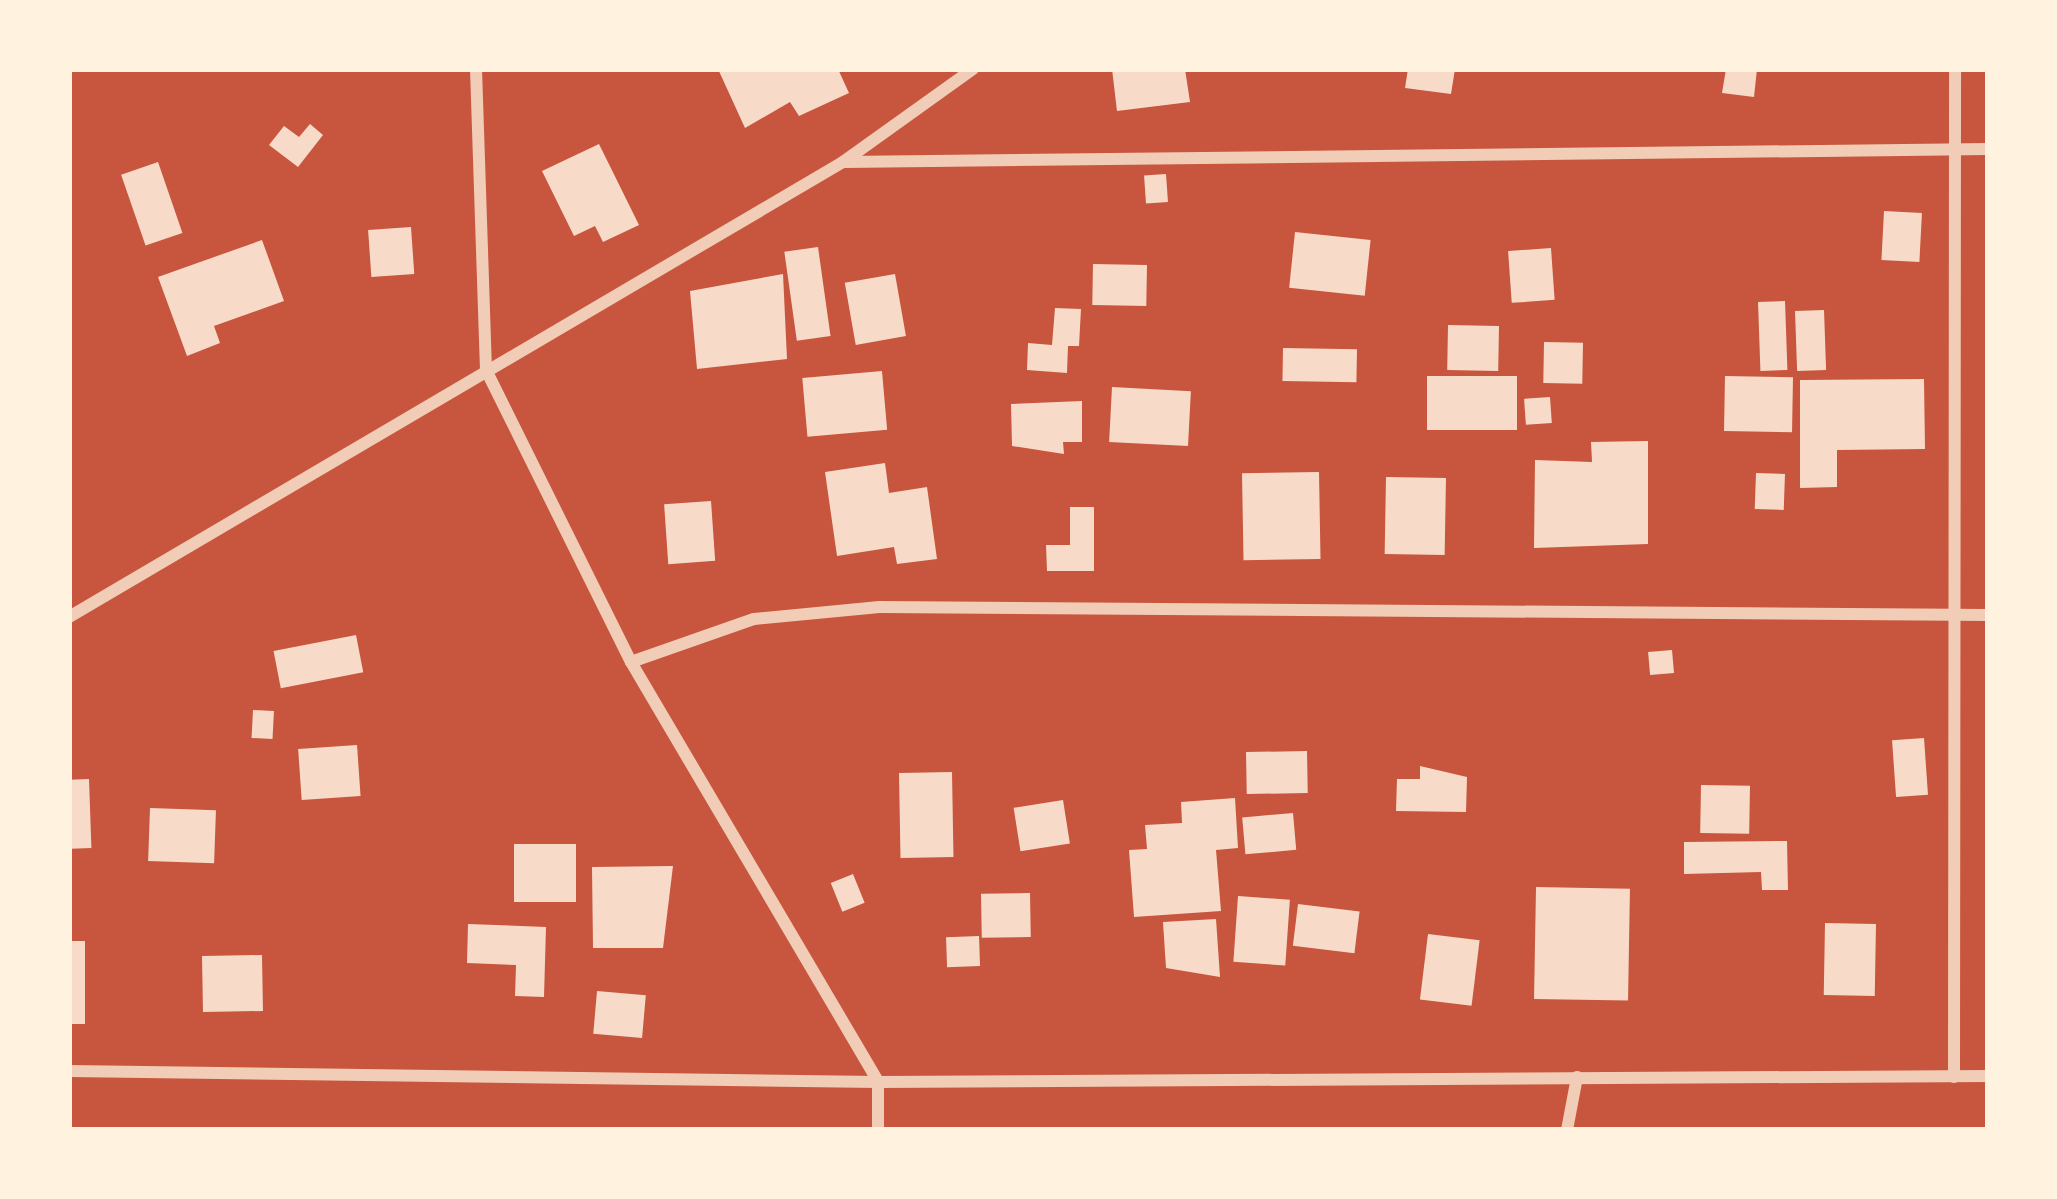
<!DOCTYPE html>
<html>
<head>
<meta charset="utf-8">
<style>
  body { margin:0 }
  #map { position:relative; width:2057px; height:1199px; overflow:hidden; background:#c8553d; font-family:Arial,sans-serif }
  div>[style] { position:absolute }
  .building>* { inset:0; background:#f7dbc8; transform-origin:0 0 }
  .minor>* { height:12px; margin:-6px; padding:0 6px; transform-origin:6px; border-radius:6px; background:#f1ccb7 }
  span { translate:-50% -50%; white-space:nowrap; text-align:center; line-height:1.15; -webkit-text-stroke:10px #fff3e0; paint-order:stroke }
  .frame { position:absolute; inset:0; border:72px solid #fff3e0; pointer-events:none }
</style>
</head>
<body>
<div id="map">
  <div class="building">
    <div style="clip-path:polygon(718px 69px,838px 69px,849px 93px,799px 116px,790px 102px,745px 128px)"></div>
    <div style="clip-path:polygon(1112px 69px,1185px 69px,1190px 102px,1117px 111px)"></div>
    <div style="clip-path:polygon(1408px 69px,1455px 69px,1451px 94px,1405px 88px)"></div>
    <div style="clip-path:polygon(1726px 69px,1757px 69px,1754px 97px,1722px 93px)"></div>
    <div style="clip-path:polygon(310px 124px,323px 135px,298px 167px,269px 145px,284px 126px,299px 137px)"></div>
    <div style="clip-path:polygon(599px 144px,639px 225px,603px 242px,595px 226px,574px 236px,542px 171px)"></div>
    <div style="left:158px;top:162px;width:75px;height:39px;rotate:71deg"></div>
    <div style="left:1166px;top:174px;width:28px;height:22px;rotate:86deg"></div>
    <div style="left:1884px;top:211px;width:38px;height:49px;rotate:3deg"></div>
    <div style="left:411px;top:227px;width:47px;height:43px;rotate:86deg"></div>
    <div style="left:1295px;top:232px;width:76px;height:56px;rotate:6deg"></div>
    <div style="clip-path:polygon(262px 240px,284px 301px,214px 326px,220px 343px,187px 356px,158px 277px)"></div>
    <div style="left:818px;top:247px;width:90px;height:34px;rotate:82deg"></div>
    <div style="left:1551px;top:248px;width:52px;height:43px;rotate:86deg"></div>
    <div style="left:1093px;top:264px;width:54px;height:41px;rotate:1deg"></div>
    <div style="clip-path:polygon(783px 274px,787px 359px,697px 369px,690px 291px)"></div>
    <div style="left:895px;top:274px;width:63px;height:51px;rotate:80deg"></div>
    <div style="left:1785px;top:301px;width:69px;height:27px;rotate:88deg"></div>
    <div style="clip-path:polygon(1055px 308px,1081px 309px,1079px 346px,1068px 346px,1067px 373px,1027px 370px,1028px 343px,1052px 345px)"></div>
    <div style="left:1824px;top:310px;width:60px;height:29px;rotate:88deg"></div>
    <div style="left:1448px;top:325px;width:51px;height:45px;rotate:1deg"></div>
    <div style="left:1544px;top:342px;width:39px;height:41px;rotate:1deg"></div>
    <div style="left:1283px;top:348px;width:74px;height:33px;rotate:1deg"></div>
    <div style="left:882px;top:371px;width:59px;height:80px;rotate:85deg"></div>
    <div style="left:1427px;top:376px;width:90px;height:54px"></div>
    <div style="left:1725px;top:376px;width:68px;height:55px;rotate:1deg"></div>
    <div style="clip-path:polygon(1924px 379px,1925px 449px,1837px 450px,1837px 487px,1800px 488px,1800px 380px)"></div>
    <div style="left:1112px;top:387px;width:79px;height:55px;rotate:3deg"></div>
    <div style="left:1550px;top:397px;width:26px;height:26px;rotate:86deg"></div>
    <div style="clip-path:polygon(1082px 401px,1082px 442px,1063px 442px,1064px 454px,1012px 446px,1011px 404px)"></div>
    <div style="clip-path:polygon(1648px 441px,1648px 544px,1534px 548px,1535px 460px,1592px 462px,1591px 442px)"></div>
    <div style="clip-path:polygon(885px 463px,889px 493px,927px 487px,937px 559px,897px 564px,894px 547px,837px 556px,825px 472px)"></div>
    <div style="left:1319px;top:472px;width:87px;height:77px;rotate:89deg"></div>
    <div style="left:1756px;top:473px;width:29px;height:36px;rotate:2deg"></div>
    <div style="left:1386px;top:477px;width:60px;height:77px;rotate:1deg"></div>
    <div style="left:711px;top:501px;width:60px;height:47px;rotate:86deg"></div>
    <div style="clip-path:polygon(1070px 507px,1094px 507px,1094px 571px,1047px 571px,1046px 545px,1070px 545px)"></div>
    <div style="left:356px;top:635px;width:38px;height:84px;rotate:79deg"></div>
    <div style="left:1672px;top:650px;width:23px;height:24px;rotate:85deg"></div>
    <div style="left:253px;top:710px;width:21px;height:28px;rotate:3deg"></div>
    <div style="left:1924px;top:738px;width:57px;height:32px;rotate:86deg"></div>
    <div style="left:357px;top:745px;width:51px;height:59px;rotate:86deg"></div>
    <div style="left:1307px;top:751px;width:42px;height:61px;rotate:89deg"></div>
    <div style="clip-path:polygon(1420px 766px,1467px 777px,1466px 812px,1396px 811px,1397px 779px,1420px 779px)"></div>
    <div style="left:952px;top:772px;width:85px;height:53px;rotate:89deg"></div>
    <div style="left:89px;top:779px;width:69px;height:20px;rotate:88deg"></div>
    <div style="left:1701px;top:785px;width:49px;height:48px;rotate:1deg"></div>
    <div style="clip-path:polygon(1235px 798px,1238px 848px,1216px 850px,1221px 911px,1134px 917px,1129px 850px,1147px 849px,1145px 825px,1182px 823px,1181px 802px)"></div>
    <div style="left:1063px;top:800px;width:44px;height:50px;rotate:81deg"></div>
    <div style="left:150px;top:808px;width:66px;height:53px;rotate:2deg"></div>
    <div style="left:1293px;top:813px;width:37px;height:51px;rotate:85deg"></div>
    <div style="clip-path:polygon(1787px 841px,1788px 890px,1762px 890px,1761px 872px,1684px 874px,1684px 842px)"></div>
    <div style="left:514px;top:844px;width:62px;height:58px"></div>
    <div style="clip-path:polygon(673px 866px,663px 948px,593px 948px,592px 867px)"></div>
    <div style="left:853px;top:874px;width:31px;height:24px;rotate:68deg"></div>
    <div style="left:1536px;top:887px;width:94px;height:112px;rotate:1deg"></div>
    <div style="left:1030px;top:893px;width:44px;height:49px;rotate:89deg"></div>
    <div style="left:1238px;top:896px;width:52px;height:66px;rotate:4deg"></div>
    <div style="left:1298px;top:904px;width:62px;height:42px;rotate:7deg"></div>
    <div style="clip-path:polygon(1216px 919px,1220px 977px,1166px 968px,1163px 922px)"></div>
    <div style="left:1825px;top:923px;width:51px;height:72px;rotate:1deg"></div>
    <div style="clip-path:polygon(468px 924px,546px 927px,544px 997px,515px 996px,516px 965px,467px 963px)"></div>
    <div style="left:1428px;top:934px;width:52px;height:66px;rotate:7deg"></div>
    <div style="left:979px;top:936px;width:30px;height:33px;rotate:88deg"></div>
    <div style="left:69px;top:941px;width:16px;height:83px"></div>
    <div style="left:262px;top:955px;width:56px;height:60px;rotate:89deg"></div>
    <div style="left:597px;top:991px;width:49px;height:43px;rotate:5deg"></div>
  </div>
  <div class="minor">
    <div style="left:476px;top:69px;width:301px;rotate:88.1deg"></div>
    <div style="left:486px;top:370px;width:326px;rotate:63.6deg"></div>
    <div style="left:631px;top:662px;width:487px;rotate:59.5deg"></div>
    <div style="left:878px;top:1082px;width:48px;rotate:90deg"></div>
    <div style="left:843px;top:162px;width:1145px;rotate:-0.65deg"></div>
    <div style="left:69px;top:617px;width:898px;rotate:-30.45deg"></div>
    <div style="left:843px;top:162px;width:160px;rotate:-35.6deg"></div>
    <div style="left:631px;top:662px;width:130px;rotate:-19.3deg"></div>
    <div style="left:754px;top:619px;width:126px;rotate:-5.5deg"></div>
    <div style="left:879px;top:607px;width:1109px;rotate:0.41deg"></div>
    <div style="left:69px;top:1071px;width:809px;rotate:0.78deg"></div>
    <div style="left:878px;top:1082px;width:1110px;rotate:-0.31deg"></div>
    <div style="left:1954px;top:1077px;width:1008px;rotate:-89.94deg"></div>
    <div style="left:1567px;top:1130px;width:54px;rotate:-79.3deg"></div>
  </div>
  <div class="frame"></div>
</div>
</body>
</html>
